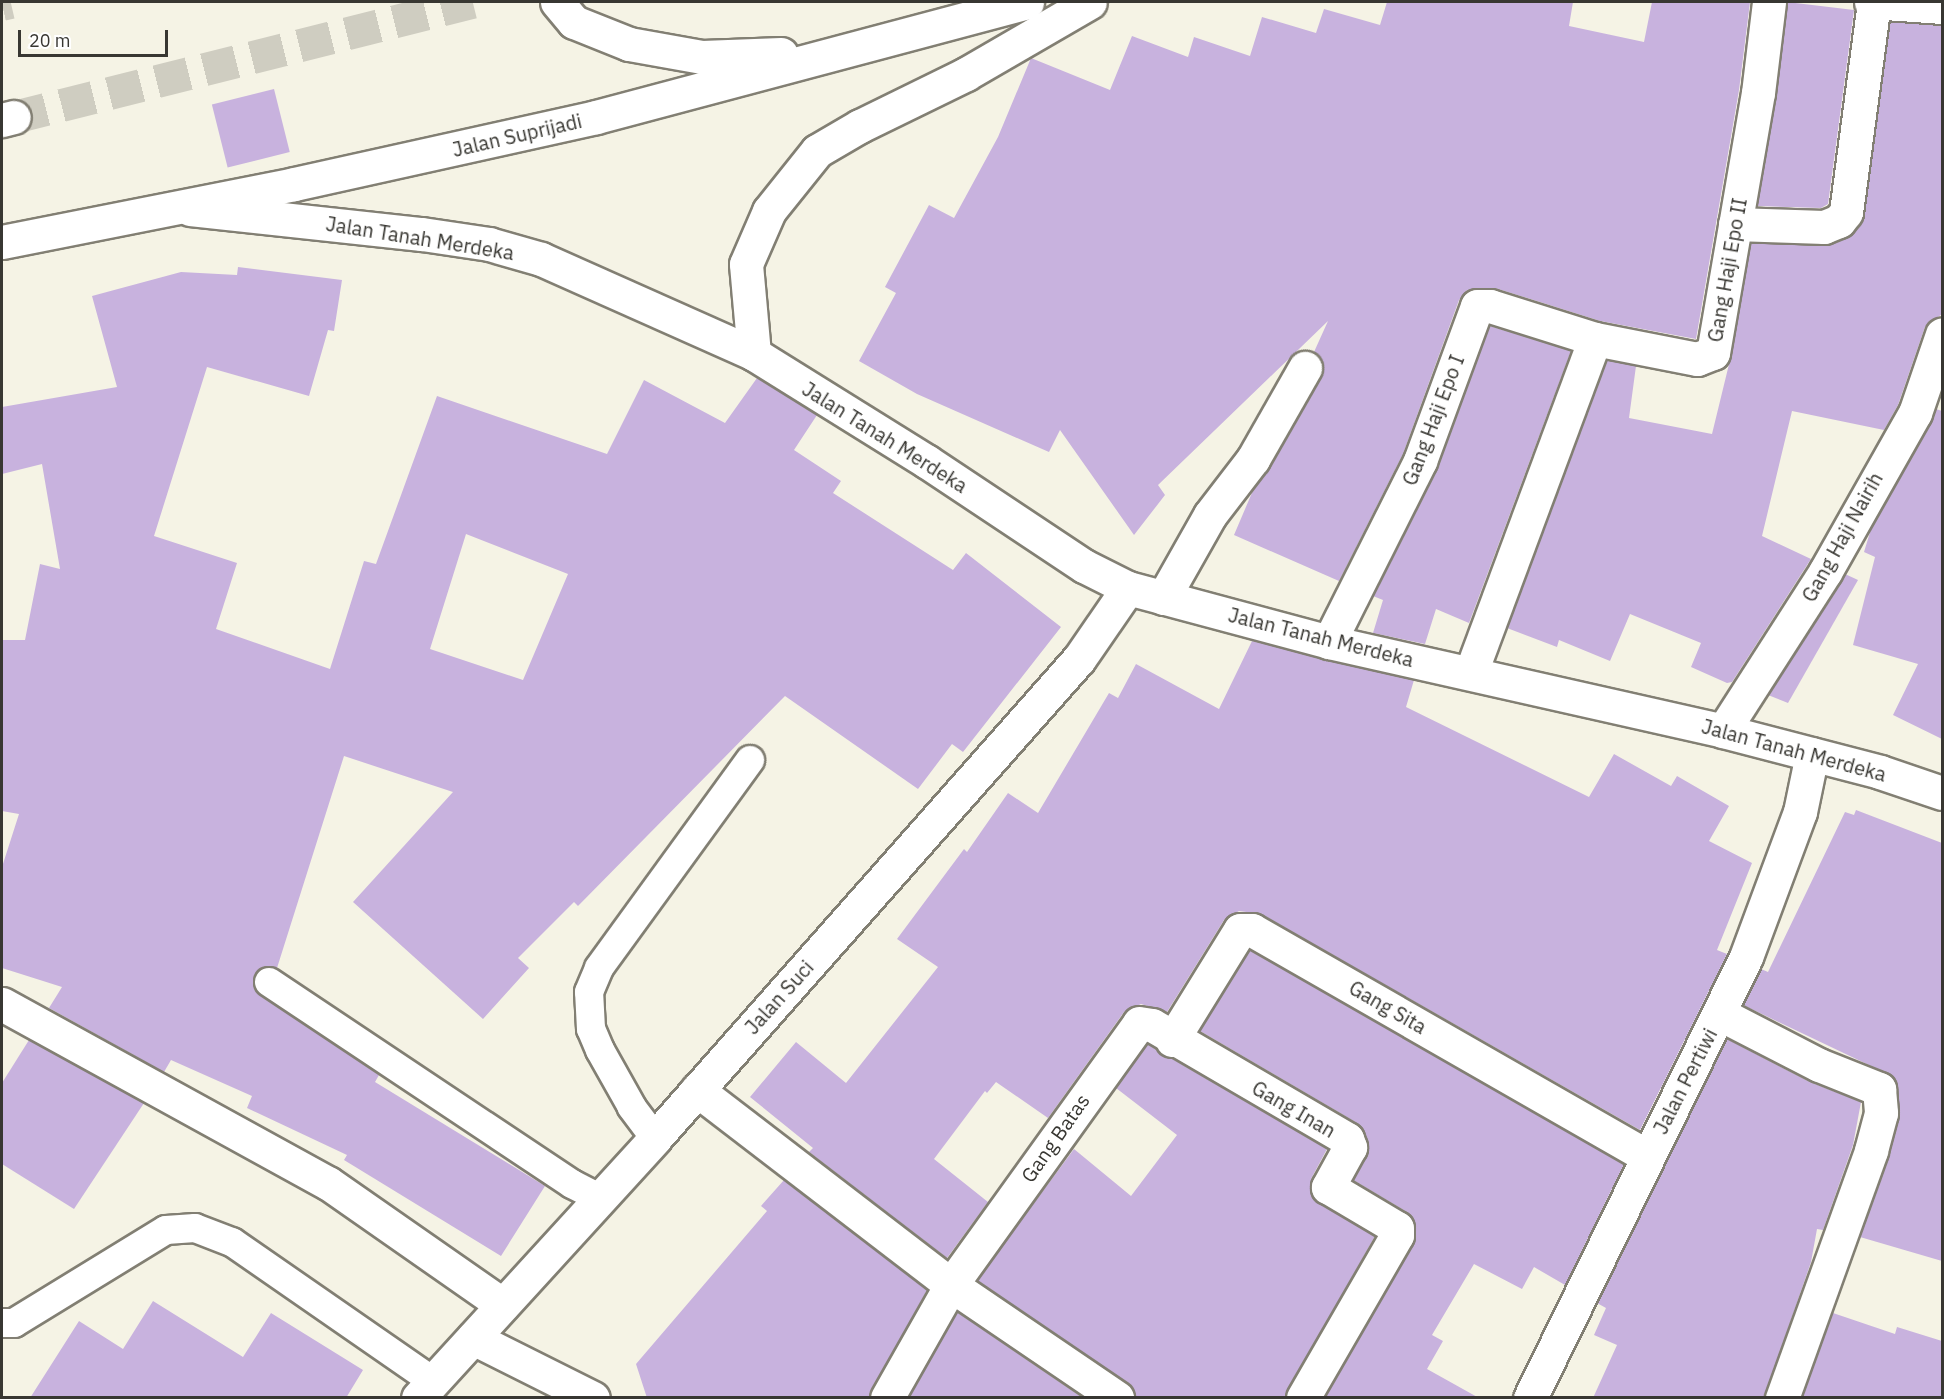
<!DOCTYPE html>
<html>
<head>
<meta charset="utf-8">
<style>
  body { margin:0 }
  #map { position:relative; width:1944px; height:1399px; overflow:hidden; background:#f5f3e5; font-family:"IBM Plex Sans",sans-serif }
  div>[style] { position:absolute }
  .building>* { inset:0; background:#c8b2de; transform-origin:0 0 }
  .motorway-tunnel>* { height:33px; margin-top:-16.5px; transform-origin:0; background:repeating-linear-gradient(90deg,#cfcdc1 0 33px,transparent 0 49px) }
  .roads { filter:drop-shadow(2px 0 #827f73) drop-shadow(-2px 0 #827f73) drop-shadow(0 2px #827f73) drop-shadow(0 -2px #827f73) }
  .service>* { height:28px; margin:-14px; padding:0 14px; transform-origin:14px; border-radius:14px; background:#fff }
  .minor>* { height:33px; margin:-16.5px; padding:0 16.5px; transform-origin:16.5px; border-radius:16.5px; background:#fff }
  .tertiary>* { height:33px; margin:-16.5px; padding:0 16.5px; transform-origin:16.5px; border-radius:16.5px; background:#fff }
  .primary>* { height:33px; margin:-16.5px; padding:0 16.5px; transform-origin:16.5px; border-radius:16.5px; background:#fff }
  .motorway>* { height:33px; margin:-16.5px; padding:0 16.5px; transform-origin:16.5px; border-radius:16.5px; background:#fff }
  span { translate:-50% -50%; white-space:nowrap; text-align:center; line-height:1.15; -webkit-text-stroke:4.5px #fff; paint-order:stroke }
  .street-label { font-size:20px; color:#383732 }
  .frame { position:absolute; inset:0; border:3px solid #383732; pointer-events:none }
  .scale { position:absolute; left:18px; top:30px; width:150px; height:27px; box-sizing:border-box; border:3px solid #383732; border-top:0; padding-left:8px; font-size:18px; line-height:21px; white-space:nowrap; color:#383732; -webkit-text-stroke:4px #fff; paint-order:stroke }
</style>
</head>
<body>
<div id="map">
  <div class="building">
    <div style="clip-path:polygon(1387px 2px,1573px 2px,1569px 26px,1644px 42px,1652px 2px,1750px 2px,1739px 90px,1696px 339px,1600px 321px,1495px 288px,1467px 290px,1459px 300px,1403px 454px,1339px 581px,1234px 535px,1254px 488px,1321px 377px,1324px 367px,1314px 352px,1328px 321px,1158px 485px,1165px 495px,1134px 535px,1060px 430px,1049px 452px,917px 394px,859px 361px,896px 293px,885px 287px,929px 205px,954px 218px,998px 137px,1031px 58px,1110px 90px,1132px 36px,1188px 57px,1194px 37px,1250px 56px,1262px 17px,1316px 33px,1324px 9px,1380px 25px)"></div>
    <div style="clip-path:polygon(1787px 2px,1854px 10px,1828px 204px,1821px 208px,1757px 206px)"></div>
    <div style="clip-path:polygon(1890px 22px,1942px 25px,1942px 314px,1925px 327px,1898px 405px,1884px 430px,1792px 411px,1762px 536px,1811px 559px,1809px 562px,1732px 682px,1727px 683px,1691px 667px,1701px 643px,1630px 614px,1610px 661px,1559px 640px,1557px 647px,1507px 628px,1607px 360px,1636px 366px,1629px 418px,1712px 434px,1731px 356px,1751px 243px,1831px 245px,1846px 238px,1861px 224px)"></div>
    <div style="left:274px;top:89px;width:65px;height:64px;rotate:76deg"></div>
    <div style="clip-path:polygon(evenodd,238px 267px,342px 280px,334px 331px,328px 330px,309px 396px,207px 367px,154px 536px,237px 563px,216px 629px,330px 669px,364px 561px,376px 564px,437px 396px,607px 454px,644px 380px,725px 423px,757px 378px,817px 415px,794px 450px,841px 481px,833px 493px,953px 570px,966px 553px,1061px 627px,963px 752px,952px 744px,918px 789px,785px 696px,578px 906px,574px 902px,518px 958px,529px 968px,483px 1019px,353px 902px,453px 792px,344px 756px,277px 968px,262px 967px,256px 972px,254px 989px,379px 1075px,375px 1082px,545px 1186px,501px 1256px,344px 1160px,347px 1155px,247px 1108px,252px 1096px,171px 1060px,164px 1072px,49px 1008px,62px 987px,2px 968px,2px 867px,19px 814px,2px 811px,2px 640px,25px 640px,40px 564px,60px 569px,42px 464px,2px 474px,2px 407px,117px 387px,92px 296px,181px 272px,237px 275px,238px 267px,466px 534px,568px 574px,523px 680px,430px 649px,466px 534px)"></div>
    <div style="clip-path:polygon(1490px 326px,1571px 351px,1469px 623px,1436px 609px,1425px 644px,1373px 633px,1383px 600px,1373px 596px,1438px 468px)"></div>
    <div style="clip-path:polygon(1936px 409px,1942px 411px,1942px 739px,1893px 715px,1918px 664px,1853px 645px,1875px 557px,1864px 552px,1871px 529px)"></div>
    <div style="clip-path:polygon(1845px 574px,1858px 580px,1788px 703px,1768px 695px)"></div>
    <div style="clip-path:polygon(1252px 641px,1414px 680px,1406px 707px,1589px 797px,1614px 754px,1671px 786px,1677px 776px,1729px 806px,1709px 841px,1752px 863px,1717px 950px,1727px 954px,1640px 1130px,1261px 914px,1239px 911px,1224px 920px,1167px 1012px,1141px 1004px,1124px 1012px,1048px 1118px,996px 1082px,987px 1093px,985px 1091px,934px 1159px,988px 1202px,947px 1258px,809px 1152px,813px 1148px,750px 1097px,796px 1042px,846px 1083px,938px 967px,897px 939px,964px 849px,967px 852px,1008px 793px,1038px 813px,1109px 693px,1118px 698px,1136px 664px,1219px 709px)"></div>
    <div style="clip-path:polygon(1856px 810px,1942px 843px,1942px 1261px,1860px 1237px,1899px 1118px,1894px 1077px,1743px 1005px,1761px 969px,1768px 972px,1845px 812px,1854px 815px)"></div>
    <div style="clip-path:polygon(1250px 950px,1624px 1164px,1565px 1285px,1534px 1267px,1522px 1289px,1474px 1264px,1432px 1335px,1443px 1341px,1427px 1369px,1479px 1398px,1325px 1398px,1413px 1244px,1416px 1227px,1407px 1212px,1353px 1180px,1369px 1148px,1357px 1123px,1200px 1031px)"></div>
    <div style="clip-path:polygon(1727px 1039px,1810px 1082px,1861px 1102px,1853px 1145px,1823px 1230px,1817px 1229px,1811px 1262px,1764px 1398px,1593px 1398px,1617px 1345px,1594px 1335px,1606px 1308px,1597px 1303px)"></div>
    <div style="clip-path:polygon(29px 1040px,144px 1103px,74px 1209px,2px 1164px,2px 1083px)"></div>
    <div style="clip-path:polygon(1147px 1044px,1327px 1149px,1311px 1179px,1312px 1196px,1375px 1236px,1284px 1398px,1135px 1398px,1128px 1383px,977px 1280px,1074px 1149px,1131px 1196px,1177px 1135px,1116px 1088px)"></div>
    <div style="clip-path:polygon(784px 1180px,927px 1290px,868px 1398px,647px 1398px,636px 1364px,767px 1211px,761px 1206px)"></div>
    <div style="clip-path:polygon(153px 1301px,243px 1357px,271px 1313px,363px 1370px,346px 1398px,30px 1398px,79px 1321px,123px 1349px)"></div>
    <div style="clip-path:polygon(957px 1312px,1083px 1398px,909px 1398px)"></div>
    <div style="clip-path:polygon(1833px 1313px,1895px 1334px,1897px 1327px,1942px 1341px,1942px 1398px,1802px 1398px)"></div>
  </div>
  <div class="motorway-tunnel">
    <div style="left:2px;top:4px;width:9px;rotate:-13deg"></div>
    <div style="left:14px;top:117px;width:473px;rotate:-14.1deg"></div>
  </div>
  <div class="roads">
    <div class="service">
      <div style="left:269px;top:982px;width:364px;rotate:33.7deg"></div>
      <div style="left:572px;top:1184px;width:30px;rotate:27deg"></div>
      <div style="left:655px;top:1138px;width:39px;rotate:-127deg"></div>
      <div style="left:632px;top:1107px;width:65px;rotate:-119.3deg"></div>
      <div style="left:600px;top:1050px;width:23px;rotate:-113deg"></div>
      <div style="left:591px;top:1029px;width:37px;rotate:-93deg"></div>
      <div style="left:589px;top:992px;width:26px;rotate:-67deg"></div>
      <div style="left:599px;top:968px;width:257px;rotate:-54deg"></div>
      <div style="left:2px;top:1323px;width:12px"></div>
      <div style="left:14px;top:1323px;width:178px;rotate:-31.5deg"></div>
      <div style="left:166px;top:1230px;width:29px;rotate:-4deg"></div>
      <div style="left:195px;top:1228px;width:40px;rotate:21deg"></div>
      <div style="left:232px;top:1242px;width:244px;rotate:34.7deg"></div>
    </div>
    <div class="minor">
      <div style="left:1871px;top:2px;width:71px;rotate:4deg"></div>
      <div style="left:1735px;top:224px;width:89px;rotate:1.9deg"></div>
      <div style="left:1824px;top:227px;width:16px;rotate:-22deg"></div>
      <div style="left:1839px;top:221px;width:11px;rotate:-52deg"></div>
      <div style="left:1846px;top:212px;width:212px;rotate:-82.4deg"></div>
      <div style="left:1163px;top:598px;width:95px;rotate:-60.5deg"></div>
      <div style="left:1210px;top:515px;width:71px;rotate:-52.5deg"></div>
      <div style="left:1253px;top:459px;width:105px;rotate:-60.3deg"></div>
      <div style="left:1329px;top:642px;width:203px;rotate:-63.3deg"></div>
      <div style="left:1420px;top:461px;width:165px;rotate:-69.8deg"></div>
      <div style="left:1477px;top:306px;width:13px"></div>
      <div style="left:1490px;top:306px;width:110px;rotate:17.4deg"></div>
      <div style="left:1595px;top:339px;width:104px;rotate:11.1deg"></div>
      <div style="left:1697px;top:359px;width:17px;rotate:-21deg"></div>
      <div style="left:1713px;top:353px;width:264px;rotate:-80.2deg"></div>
      <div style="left:1758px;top:93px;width:92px;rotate:-83.1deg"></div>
      <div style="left:1471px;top:672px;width:355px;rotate:-69.6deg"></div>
      <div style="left:1723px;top:731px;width:189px;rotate:-57.3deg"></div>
      <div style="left:1825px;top:572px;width:183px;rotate:-60.5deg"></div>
      <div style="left:1915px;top:413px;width:83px;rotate:-71.1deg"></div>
      <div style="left:2px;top:1004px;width:372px;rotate:28.8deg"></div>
      <div style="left:328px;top:1183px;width:213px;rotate:34.9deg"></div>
      <div style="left:1720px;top:1014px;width:111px;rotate:27.3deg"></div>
      <div style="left:1819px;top:1065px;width:65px;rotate:21.8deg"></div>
      <div style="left:1879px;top:1089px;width:24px;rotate:85deg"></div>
      <div style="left:1881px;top:1113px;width:39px;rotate:105deg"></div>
      <div style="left:1871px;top:1151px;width:263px;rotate:109.8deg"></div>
      <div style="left:1172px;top:1040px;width:129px;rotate:-58.3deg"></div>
      <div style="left:1240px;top:930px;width:12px"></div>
      <div style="left:1252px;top:930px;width:455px;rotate:29.8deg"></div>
      <div style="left:697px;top:1090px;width:320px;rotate:37.5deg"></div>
      <div style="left:951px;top:1285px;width:201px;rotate:34.2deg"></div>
      <div style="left:473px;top:1338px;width:134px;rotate:26.6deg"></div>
      <div style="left:887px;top:1398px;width:130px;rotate:-60.5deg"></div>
      <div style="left:951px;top:1285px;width:322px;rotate:-54.3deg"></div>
      <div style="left:1139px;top:1023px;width:13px;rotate:9deg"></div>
      <div style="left:1152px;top:1025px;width:226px;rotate:30.3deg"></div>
      <div style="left:1347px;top:1139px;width:9px;rotate:69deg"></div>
      <div style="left:1350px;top:1147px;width:46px;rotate:118.8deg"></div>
      <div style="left:1328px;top:1187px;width:80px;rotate:30.7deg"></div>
      <div style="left:1397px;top:1228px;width:7px;rotate:90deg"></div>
      <div style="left:1397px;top:1235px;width:188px;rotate:120deg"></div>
      <div style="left:1530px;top:1398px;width:491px;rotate:-63.9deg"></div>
      <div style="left:1746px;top:957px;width:155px;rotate:-69.6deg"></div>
      <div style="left:1800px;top:812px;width:59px;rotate:-78.3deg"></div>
    </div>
    <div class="tertiary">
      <div style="left:190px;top:209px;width:233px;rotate:6.2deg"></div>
      <div style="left:422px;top:234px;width:68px;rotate:8.5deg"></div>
      <div style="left:489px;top:244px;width:54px;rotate:16.1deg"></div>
      <div style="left:541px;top:259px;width:233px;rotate:24deg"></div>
      <div style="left:754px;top:354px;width:203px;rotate:31.9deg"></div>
      <div style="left:926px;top:461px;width:190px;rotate:33.6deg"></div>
      <div style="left:1084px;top:566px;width:49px;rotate:26.6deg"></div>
      <div style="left:1128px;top:588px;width:208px;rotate:15deg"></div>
      <div style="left:1329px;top:642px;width:404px;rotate:12.7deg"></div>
      <div style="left:1723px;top:731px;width:162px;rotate:14.6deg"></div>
      <div style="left:1880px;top:772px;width:65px;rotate:18.7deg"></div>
      <div style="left:754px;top:354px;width:90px;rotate:-95.1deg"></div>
      <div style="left:746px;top:264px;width:58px;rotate:-66.5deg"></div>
      <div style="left:769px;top:211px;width:77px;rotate:-51.3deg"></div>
      <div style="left:817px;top:151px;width:50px;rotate:-30.2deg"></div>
      <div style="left:860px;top:126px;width:118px;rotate:-26.1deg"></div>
      <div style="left:966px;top:74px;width:143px;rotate:-30.1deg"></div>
      <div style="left:418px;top:1398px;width:352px;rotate:-47.6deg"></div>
      <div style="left:655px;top:1138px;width:640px;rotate:-48.49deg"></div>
      <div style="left:1079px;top:659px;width:86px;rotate:-55.4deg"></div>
    </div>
    <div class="primary">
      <div style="left:557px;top:2px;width:26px;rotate:50deg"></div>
      <div style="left:574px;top:22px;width:59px;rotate:21.8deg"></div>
      <div style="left:629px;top:44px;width:74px;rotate:10.1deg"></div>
      <div style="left:702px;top:57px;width:79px;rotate:-2.2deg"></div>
      <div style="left:2px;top:242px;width:298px;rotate:-11.2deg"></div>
      <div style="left:294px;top:184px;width:309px;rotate:-12.5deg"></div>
      <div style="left:596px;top:117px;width:446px;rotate:-14.9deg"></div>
    </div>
    <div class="motorway">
      <div style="left:2px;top:120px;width:12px;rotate:-14deg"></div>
    </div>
  </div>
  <div class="street-label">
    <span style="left:517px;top:135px;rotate:-13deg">Jalan Suprijadi</span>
    <span style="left:420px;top:238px;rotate:9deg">Jalan Tanah Merdeka</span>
    <span style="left:1727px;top:270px;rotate:-80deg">Gang Haji Epo II</span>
    <span style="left:1433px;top:420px;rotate:-69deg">Gang Haji Epo I</span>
    <span style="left:885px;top:437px;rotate:32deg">Jalan Tanah Merdeka</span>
    <span style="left:1842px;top:537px;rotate:-61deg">Gang Haji Nairih</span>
    <span style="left:1321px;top:637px;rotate:14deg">Jalan Tanah Merdeka</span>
    <span style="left:1794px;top:750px;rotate:15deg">Jalan Tanah Merdeka</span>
    <span style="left:779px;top:997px;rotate:-48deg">Jalan Suci</span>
    <span style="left:1388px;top:1007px;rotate:30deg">Gang Sita</span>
    <span style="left:1685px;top:1081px;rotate:-63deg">Jalan Pertiwi</span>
    <span style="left:1294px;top:1109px;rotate:30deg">Gang Inan</span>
    <span style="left:1055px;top:1138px;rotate:-55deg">Gang Batas</span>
  </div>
  <div class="frame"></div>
  <div class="scale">20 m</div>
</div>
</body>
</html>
